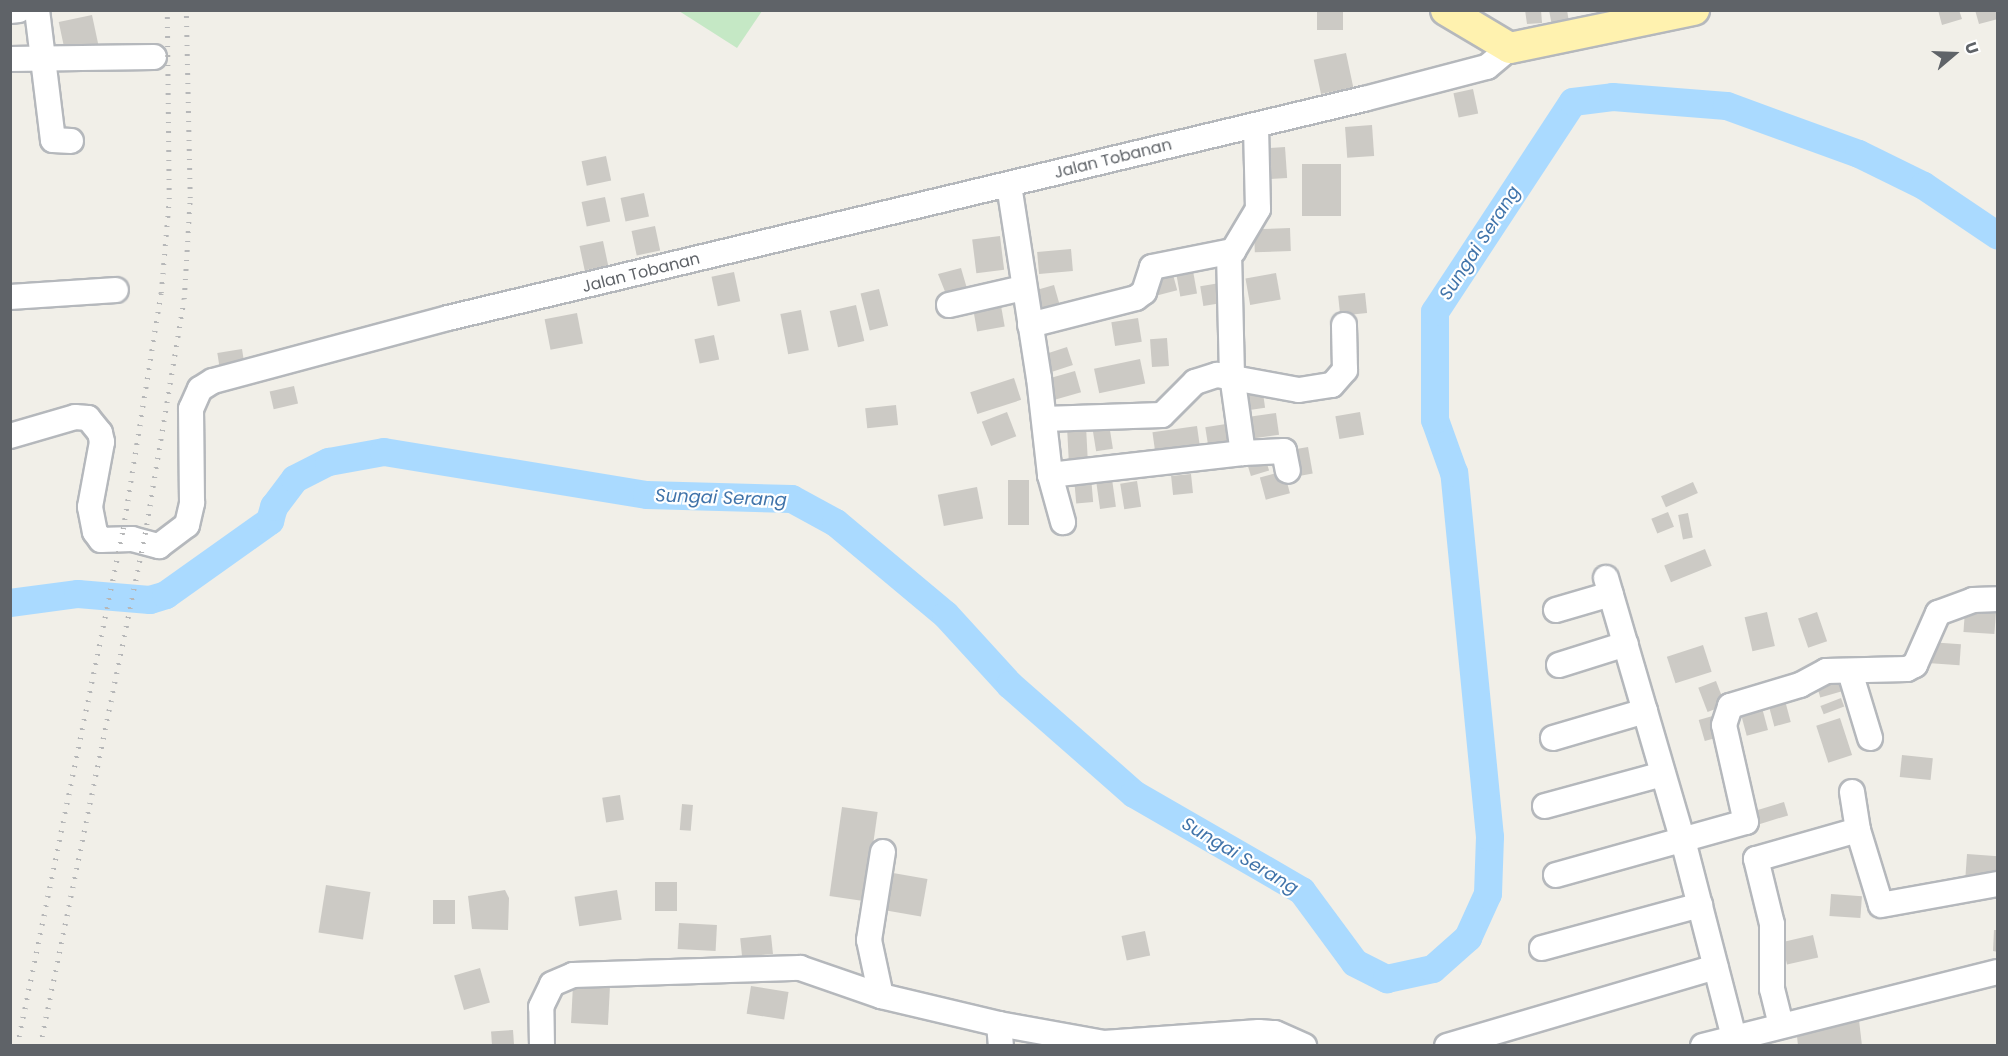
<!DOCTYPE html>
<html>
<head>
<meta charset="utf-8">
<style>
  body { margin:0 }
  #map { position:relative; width:2008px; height:1056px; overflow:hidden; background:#f1efe8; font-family:Poppins,sans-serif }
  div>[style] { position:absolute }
  .green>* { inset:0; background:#c5e8c5 }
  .river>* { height:28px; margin:-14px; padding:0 14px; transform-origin:14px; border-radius:14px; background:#aadaff }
  .building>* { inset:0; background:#cccac5; transform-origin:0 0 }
  .roads { filter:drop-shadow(2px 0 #b5b8bc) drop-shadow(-2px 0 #b5b8bc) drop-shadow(0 2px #b5b8bc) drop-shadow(0 -2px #b5b8bc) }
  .minor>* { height:24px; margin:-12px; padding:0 12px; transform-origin:12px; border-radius:12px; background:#fff }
  .major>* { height:30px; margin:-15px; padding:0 15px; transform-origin:15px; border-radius:15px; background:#fff2af }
  .rail>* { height:4.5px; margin-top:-2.25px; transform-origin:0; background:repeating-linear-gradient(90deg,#b6b7b8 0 1.5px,transparent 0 9.5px) }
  span { translate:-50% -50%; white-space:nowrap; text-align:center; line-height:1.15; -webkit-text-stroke:4.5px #fff; paint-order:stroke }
  .street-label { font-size:16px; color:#5f6368 }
  .water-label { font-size:18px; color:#4174aa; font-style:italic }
  .frame { position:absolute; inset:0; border:12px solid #5f6368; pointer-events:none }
  .north { position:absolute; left:1924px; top:24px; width:60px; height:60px; -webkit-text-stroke:4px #fff; paint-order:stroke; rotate:71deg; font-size:16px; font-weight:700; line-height:24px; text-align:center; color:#5f6368 }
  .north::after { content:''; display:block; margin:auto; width:21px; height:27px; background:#5f6368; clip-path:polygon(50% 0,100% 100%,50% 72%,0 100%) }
</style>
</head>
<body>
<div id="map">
  <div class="green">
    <div style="clip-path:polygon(679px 11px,762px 11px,737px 48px)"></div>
  </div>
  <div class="river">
    <div style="left:10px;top:603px;width:69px;rotate:-7.5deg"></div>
    <div style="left:78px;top:594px;width:72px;rotate:4.8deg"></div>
    <div style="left:150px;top:600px;width:17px;rotate:-17deg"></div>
    <div style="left:166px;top:595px;width:128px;rotate:-35.4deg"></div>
    <div style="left:270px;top:521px;width:15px;rotate:-74deg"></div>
    <div style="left:274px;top:507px;width:35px;rotate:-53deg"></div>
    <div style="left:295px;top:479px;width:38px;rotate:-27deg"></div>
    <div style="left:329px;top:462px;width:56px;rotate:-10.3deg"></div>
    <div style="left:384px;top:452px;width:266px;rotate:9.3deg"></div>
    <div style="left:647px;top:495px;width:145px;rotate:1.6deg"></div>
    <div style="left:792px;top:499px;width:50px;rotate:28.6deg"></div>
    <div style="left:836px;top:523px;width:143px;rotate:39.9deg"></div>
    <div style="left:946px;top:615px;width:95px;rotate:47.6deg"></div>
    <div style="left:1010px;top:685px;width:165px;rotate:41.3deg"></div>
    <div style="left:1134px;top:794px;width:194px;rotate:30deg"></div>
    <div style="left:1302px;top:891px;width:89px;rotate:53.6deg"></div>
    <div style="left:1355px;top:963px;width:36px;rotate:27deg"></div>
    <div style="left:1387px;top:979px;width:47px;rotate:-12.3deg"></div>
    <div style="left:1433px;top:969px;width:47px;rotate:-41.5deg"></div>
    <div style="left:1468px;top:938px;width:48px;rotate:-65.6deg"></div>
    <div style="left:1488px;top:894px;width:57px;rotate:-88deg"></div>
    <div style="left:1490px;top:837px;width:366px;rotate:-95.6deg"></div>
    <div style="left:1454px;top:473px;width:56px;rotate:-109.7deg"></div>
    <div style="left:1435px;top:420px;width:108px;rotate:-90deg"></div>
    <div style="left:1435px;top:312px;width:251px;rotate:-56.7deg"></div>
    <div style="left:1573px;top:102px;width:40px;rotate:-7.1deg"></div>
    <div style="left:1613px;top:97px;width:114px;rotate:4.5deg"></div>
    <div style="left:1727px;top:106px;width:140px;rotate:20deg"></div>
    <div style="left:1859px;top:154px;width:72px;rotate:26.2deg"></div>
    <div style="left:1924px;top:186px;width:89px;rotate:34deg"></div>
  </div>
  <div class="building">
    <div style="left:1317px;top:10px;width:26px;height:20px"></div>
    <div style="clip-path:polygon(1525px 10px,1541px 10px,1542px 23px,1527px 24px)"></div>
    <div style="clip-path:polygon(1549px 10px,1567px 10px,1569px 22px,1552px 26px)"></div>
    <div style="clip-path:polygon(1938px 10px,1959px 10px,1962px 19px,1942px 25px)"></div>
    <div style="clip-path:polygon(1975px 10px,1997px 10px,1998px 19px,1979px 24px)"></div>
    <div style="left:92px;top:15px;width:30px;height:34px;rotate:78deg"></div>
    <div style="left:1346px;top:53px;width:35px;height:33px;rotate:78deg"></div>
    <div style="left:1473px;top:89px;width:25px;height:20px;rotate:78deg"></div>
    <div style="left:1372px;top:125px;width:31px;height:27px;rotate:86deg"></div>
    <div style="left:1285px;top:147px;width:31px;height:22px;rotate:86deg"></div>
    <div style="left:606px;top:156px;width:25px;height:25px;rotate:78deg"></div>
    <div style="left:1302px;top:164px;width:39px;height:52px"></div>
    <div style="left:644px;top:193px;width:24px;height:24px;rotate:78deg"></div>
    <div style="left:605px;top:197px;width:25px;height:24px;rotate:78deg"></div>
    <div style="left:655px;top:226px;width:25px;height:24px;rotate:78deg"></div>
    <div style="left:1290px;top:228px;width:23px;height:36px;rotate:88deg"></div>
    <div style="left:1000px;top:236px;width:34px;height:28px;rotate:83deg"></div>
    <div style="left:603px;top:241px;width:25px;height:24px;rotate:78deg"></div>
    <div style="left:1071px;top:249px;width:22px;height:34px;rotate:85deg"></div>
    <div style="left:1192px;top:265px;width:29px;height:17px;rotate:80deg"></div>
    <div style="left:1171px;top:267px;width:24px;height:20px;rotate:75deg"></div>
    <div style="clip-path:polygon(961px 268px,968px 292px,948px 299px,938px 274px)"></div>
    <div style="left:734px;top:272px;width:30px;height:23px;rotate:78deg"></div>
    <div style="left:1276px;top:273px;width:27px;height:31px;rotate:80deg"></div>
    <div style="left:1220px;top:283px;width:20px;height:20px;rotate:81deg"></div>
    <div style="left:1054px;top:285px;width:22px;height:28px;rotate:74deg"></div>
    <div style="left:879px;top:289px;width:38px;height:19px;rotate:76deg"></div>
    <div style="left:1365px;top:293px;width:20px;height:27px;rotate:84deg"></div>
    <div style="left:1000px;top:300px;width:27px;height:28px;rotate:80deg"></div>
    <div style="left:856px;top:305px;width:37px;height:27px;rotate:77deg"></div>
    <div style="left:801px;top:310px;width:41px;height:21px;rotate:79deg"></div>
    <div style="left:577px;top:313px;width:31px;height:33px;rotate:79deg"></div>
    <div style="left:1138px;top:318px;width:24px;height:27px;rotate:81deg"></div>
    <div style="left:714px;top:335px;width:25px;height:20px;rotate:78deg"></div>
    <div style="left:1167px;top:338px;width:28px;height:17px;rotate:86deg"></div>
    <div style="left:1067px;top:347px;width:19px;height:29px;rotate:72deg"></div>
    <div style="left:242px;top:349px;width:13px;height:25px;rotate:81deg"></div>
    <div style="left:1140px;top:359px;width:25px;height:47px;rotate:78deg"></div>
    <div style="left:1075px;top:371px;width:22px;height:31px;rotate:74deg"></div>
    <div style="left:1014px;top:378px;width:23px;height:46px;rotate:72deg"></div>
    <div style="left:294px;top:386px;width:18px;height:25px;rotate:77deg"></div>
    <div style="left:1263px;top:393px;width:15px;height:19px;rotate:82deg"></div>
    <div style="left:896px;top:405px;width:20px;height:31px;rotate:84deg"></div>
    <div style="left:1007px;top:412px;width:26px;height:27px;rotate:69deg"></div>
    <div style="left:1360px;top:412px;width:23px;height:25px;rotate:80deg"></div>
    <div style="left:1276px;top:413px;width:22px;height:34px;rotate:82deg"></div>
    <div style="left:1109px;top:424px;width:25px;height:17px;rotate:81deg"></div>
    <div style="left:1226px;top:424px;width:18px;height:21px;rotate:81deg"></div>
    <div style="left:1086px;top:426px;width:33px;height:19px;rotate:87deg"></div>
    <div style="left:1197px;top:426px;width:28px;height:45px;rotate:82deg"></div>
    <div style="left:1308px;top:447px;width:27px;height:22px;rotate:80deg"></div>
    <div style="left:1265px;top:457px;width:14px;height:19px;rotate:73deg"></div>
    <div style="left:1284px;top:471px;width:23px;height:25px;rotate:75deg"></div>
    <div style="left:1191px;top:474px;width:19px;height:20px;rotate:84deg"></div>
    <div style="left:1091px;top:477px;width:25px;height:17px;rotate:85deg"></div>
    <div style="left:1112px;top:479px;width:28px;height:16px;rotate:82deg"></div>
    <div style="left:1008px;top:480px;width:21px;height:45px"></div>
    <div style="left:1137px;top:481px;width:26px;height:17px;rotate:81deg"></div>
    <div style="left:1693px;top:482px;width:12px;height:35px;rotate:66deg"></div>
    <div style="left:977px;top:487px;width:32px;height:40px;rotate:79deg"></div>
    <div style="left:1668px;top:512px;width:16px;height:18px;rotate:68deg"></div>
    <div style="left:1688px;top:513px;width:25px;height:10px;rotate:79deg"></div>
    <div style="left:1705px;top:549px;width:18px;height:44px;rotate:68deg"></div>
    <div style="left:1965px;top:610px;width:31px;height:22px;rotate:4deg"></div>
    <div style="left:1767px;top:612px;width:35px;height:23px;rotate:77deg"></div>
    <div style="left:1817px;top:612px;width:31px;height:20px;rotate:71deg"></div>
    <div style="left:1929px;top:642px;width:32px;height:21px;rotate:4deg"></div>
    <div style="left:1703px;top:645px;width:28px;height:38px;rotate:72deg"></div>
    <div style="left:1844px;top:675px;width:15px;height:29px;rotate:74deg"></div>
    <div style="left:1716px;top:681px;width:26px;height:19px;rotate:69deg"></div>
    <div style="left:1783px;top:693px;width:30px;height:17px;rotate:75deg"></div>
    <div style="left:1841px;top:698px;width:9px;height:22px;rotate:69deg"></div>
    <div style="left:1761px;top:704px;width:27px;height:22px;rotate:75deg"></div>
    <div style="left:1716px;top:715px;width:22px;height:18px;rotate:74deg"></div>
    <div style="left:1840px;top:718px;width:39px;height:25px;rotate:72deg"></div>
    <div style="left:1902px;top:755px;width:31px;height:22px;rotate:6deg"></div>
    <div style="left:620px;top:795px;width:25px;height:18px;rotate:81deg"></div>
    <div style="left:1784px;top:802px;width:14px;height:36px;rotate:73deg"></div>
    <div style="left:682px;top:804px;width:11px;height:26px;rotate:5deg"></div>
    <div style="left:842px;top:807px;width:36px;height:90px;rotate:8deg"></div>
    <div style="left:1967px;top:854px;width:31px;height:22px;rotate:4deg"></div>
    <div style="left:893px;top:873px;width:35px;height:38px;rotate:10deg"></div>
    <div style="left:677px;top:882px;width:29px;height:22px;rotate:90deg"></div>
    <div style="left:326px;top:885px;width:45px;height:48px;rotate:9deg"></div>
    <div style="clip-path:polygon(505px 890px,509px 898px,508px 930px,472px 929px,468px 896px)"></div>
    <div style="left:617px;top:890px;width:30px;height:43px;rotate:81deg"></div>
    <div style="left:1831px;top:894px;width:31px;height:22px;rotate:4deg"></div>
    <div style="left:433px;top:900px;width:22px;height:24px"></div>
    <div style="left:679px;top:923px;width:38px;height:26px;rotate:3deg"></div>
    <div style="clip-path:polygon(1994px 930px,1998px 930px,1998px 952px,1993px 951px)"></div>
    <div style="left:1145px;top:931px;width:25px;height:24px;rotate:78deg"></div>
    <div style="left:771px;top:935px;width:19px;height:31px;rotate:84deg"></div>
    <div style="left:1813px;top:935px;width:23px;height:32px;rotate:77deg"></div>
    <div style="left:480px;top:968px;width:36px;height:27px;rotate:74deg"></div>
    <div style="left:573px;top:985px;width:37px;height:38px;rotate:3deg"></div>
    <div style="left:751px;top:986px;width:38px;height:28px;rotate:9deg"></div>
    <div style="clip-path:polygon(1859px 1020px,1862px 1046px,1798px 1046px,1796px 1027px)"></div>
    <div style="left:513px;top:1030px;width:16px;height:22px;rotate:86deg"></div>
  </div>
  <div class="roads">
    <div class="minor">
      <div style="left:37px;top:10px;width:131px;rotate:83deg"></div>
      <div style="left:53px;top:140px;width:18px;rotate:3deg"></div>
      <div style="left:10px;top:11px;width:9px;rotate:-6deg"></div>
      <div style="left:10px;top:59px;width:144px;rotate:-0.8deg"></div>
      <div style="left:1009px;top:185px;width:195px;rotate:81.2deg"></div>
      <div style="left:1039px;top:378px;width:98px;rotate:83.5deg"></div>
      <div style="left:1050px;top:475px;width:49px;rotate:74.5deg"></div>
      <div style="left:1229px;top:253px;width:122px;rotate:88.6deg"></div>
      <div style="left:1232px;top:375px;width:79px;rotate:82deg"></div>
      <div style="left:1243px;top:453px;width:41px;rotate:-2.8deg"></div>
      <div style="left:1284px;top:451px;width:20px;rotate:79deg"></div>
      <div style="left:10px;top:297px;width:106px;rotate:-3.8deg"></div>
      <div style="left:949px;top:305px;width:76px;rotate:-12.9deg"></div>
      <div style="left:1030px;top:325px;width:109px;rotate:-14.3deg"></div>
      <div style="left:1136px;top:298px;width:10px;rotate:-37deg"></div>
      <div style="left:1144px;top:292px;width:26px;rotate:-72deg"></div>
      <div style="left:1152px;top:267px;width:83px;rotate:-11.2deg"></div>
      <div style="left:1233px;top:251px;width:49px;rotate:-59.2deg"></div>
      <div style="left:1258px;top:209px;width:84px;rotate:-91.4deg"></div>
      <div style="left:1044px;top:419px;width:118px;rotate:-1.9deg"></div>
      <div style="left:1162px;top:415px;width:47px;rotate:-45deg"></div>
      <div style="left:1195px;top:382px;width:23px;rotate:-18deg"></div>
      <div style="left:1217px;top:375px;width:83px;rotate:10.4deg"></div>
      <div style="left:1299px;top:390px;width:33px;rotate:-9deg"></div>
      <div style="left:1332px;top:385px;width:20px;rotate:-49deg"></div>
      <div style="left:1345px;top:370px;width:45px;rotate:-91.3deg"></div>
      <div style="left:10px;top:436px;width:68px;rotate:-16.3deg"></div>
      <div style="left:75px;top:417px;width:13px;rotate:4deg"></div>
      <div style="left:88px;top:418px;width:19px;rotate:51deg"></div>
      <div style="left:100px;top:433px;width:9px;rotate:77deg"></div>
      <div style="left:102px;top:442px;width:66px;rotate:100.5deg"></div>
      <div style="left:90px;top:507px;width:25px;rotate:79deg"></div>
      <div style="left:95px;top:532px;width:10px;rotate:53deg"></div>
      <div style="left:101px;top:540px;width:31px;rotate:-2deg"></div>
      <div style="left:132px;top:539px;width:28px;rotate:15deg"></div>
      <div style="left:159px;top:546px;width:35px;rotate:-37deg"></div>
      <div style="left:187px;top:525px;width:23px;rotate:-77deg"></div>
      <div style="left:192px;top:503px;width:94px;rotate:-90.6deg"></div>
      <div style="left:191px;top:409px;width:22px;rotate:-66deg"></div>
      <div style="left:200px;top:389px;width:15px;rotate:-32deg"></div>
      <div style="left:213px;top:381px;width:243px;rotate:-15deg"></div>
      <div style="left:448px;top:318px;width:942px;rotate:-13.45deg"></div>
      <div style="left:1364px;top:99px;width:127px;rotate:-14.6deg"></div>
      <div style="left:1487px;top:67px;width:30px;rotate:-40deg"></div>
      <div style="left:1050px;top:475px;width:194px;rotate:-6.5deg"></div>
      <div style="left:1606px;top:578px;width:281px;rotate:73.7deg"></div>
      <div style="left:1685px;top:848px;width:195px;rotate:75.5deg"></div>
      <div style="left:1556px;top:610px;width:57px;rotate:-16.2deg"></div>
      <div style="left:1559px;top:665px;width:70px;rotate:-17.4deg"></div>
      <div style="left:1850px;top:672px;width:69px;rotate:73.1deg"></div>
      <div style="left:1553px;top:738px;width:96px;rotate:-16.4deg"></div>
      <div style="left:1852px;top:792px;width:38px;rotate:81deg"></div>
      <div style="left:1545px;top:806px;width:122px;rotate:-15.2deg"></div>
      <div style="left:1556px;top:875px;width:197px;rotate:-15.6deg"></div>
      <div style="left:1746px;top:822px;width:99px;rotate:-102.8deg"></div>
      <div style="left:1724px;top:725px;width:20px;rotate:-72deg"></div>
      <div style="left:1730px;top:706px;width:73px;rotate:-16.7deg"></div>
      <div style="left:1800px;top:685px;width:30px;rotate:-28deg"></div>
      <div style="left:1826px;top:671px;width:81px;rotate:-1.4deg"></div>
      <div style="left:1907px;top:669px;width:9px;rotate:-27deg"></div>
      <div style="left:1915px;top:665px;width:57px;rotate:-66.1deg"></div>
      <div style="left:1938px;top:613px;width:37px;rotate:-20deg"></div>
      <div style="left:1973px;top:600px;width:25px;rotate:-2deg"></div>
      <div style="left:1542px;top:948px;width:164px;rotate:-15.2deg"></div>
      <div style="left:881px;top:996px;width:57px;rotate:-102.1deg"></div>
      <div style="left:869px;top:940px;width:89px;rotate:-81deg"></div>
      <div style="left:999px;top:1024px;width:107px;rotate:10.3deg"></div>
      <div style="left:1104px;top:1043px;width:155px;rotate:-4.1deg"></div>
      <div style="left:1259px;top:1032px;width:16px;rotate:4deg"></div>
      <div style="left:1275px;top:1033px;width:32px;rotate:24deg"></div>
      <div style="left:1781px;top:1025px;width:37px;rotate:-104deg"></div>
      <div style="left:1772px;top:989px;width:65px;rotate:-90deg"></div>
      <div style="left:1772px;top:924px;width:67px;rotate:-103.8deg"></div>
      <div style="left:1756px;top:859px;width:106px;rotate:-15.9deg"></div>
      <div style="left:1858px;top:830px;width:78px;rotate:73deg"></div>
      <div style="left:1881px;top:905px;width:119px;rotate:-10.2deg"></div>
      <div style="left:542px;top:1046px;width:39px;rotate:-91deg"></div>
      <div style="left:541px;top:1007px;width:25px;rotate:-64deg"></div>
      <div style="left:552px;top:984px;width:23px;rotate:-23deg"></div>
      <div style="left:573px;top:975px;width:227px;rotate:-1.8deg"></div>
      <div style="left:800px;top:968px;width:86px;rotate:19.1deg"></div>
      <div style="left:881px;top:996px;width:121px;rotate:13.3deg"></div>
      <div style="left:999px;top:1024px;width:22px;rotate:85deg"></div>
      <div style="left:1447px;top:1046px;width:280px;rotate:-16.4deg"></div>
      <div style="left:1703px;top:1046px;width:304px;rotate:-14.1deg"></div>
    </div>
    <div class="major">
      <div style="left:1446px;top:10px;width:74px;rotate:30.7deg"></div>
      <div style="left:1510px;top:48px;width:188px;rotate:-11.7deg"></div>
    </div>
  </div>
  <div class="rail">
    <div style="left:17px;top:1046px;width:528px;rotate:-78.41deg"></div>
    <div style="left:123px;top:529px;width:239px;rotate:-80.9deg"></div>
    <div style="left:161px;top:293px;width:94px;rotate:-85.1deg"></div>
    <div style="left:169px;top:199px;width:189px;rotate:-90.6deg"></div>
    <div style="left:40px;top:1046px;width:523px;rotate:-78.41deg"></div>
    <div style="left:145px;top:534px;width:238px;rotate:-80.6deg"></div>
    <div style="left:184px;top:299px;width:101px;rotate:-86.6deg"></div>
    <div style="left:190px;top:198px;width:188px;rotate:-91.2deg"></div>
  </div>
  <div class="street-label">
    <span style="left:1113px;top:159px;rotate:-14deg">Jalan Tobanan</span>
    <span style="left:641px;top:273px;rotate:-14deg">Jalan Tobanan</span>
  </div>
  <div class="water-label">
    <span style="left:1480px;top:243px;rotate:-57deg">Sungai Serang</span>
    <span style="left:721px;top:498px;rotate:2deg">Sungai Serang</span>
    <span style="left:1240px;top:856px;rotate:31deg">Sungai Serang</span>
  </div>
  <div class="frame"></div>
  <div class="north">U</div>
</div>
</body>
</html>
